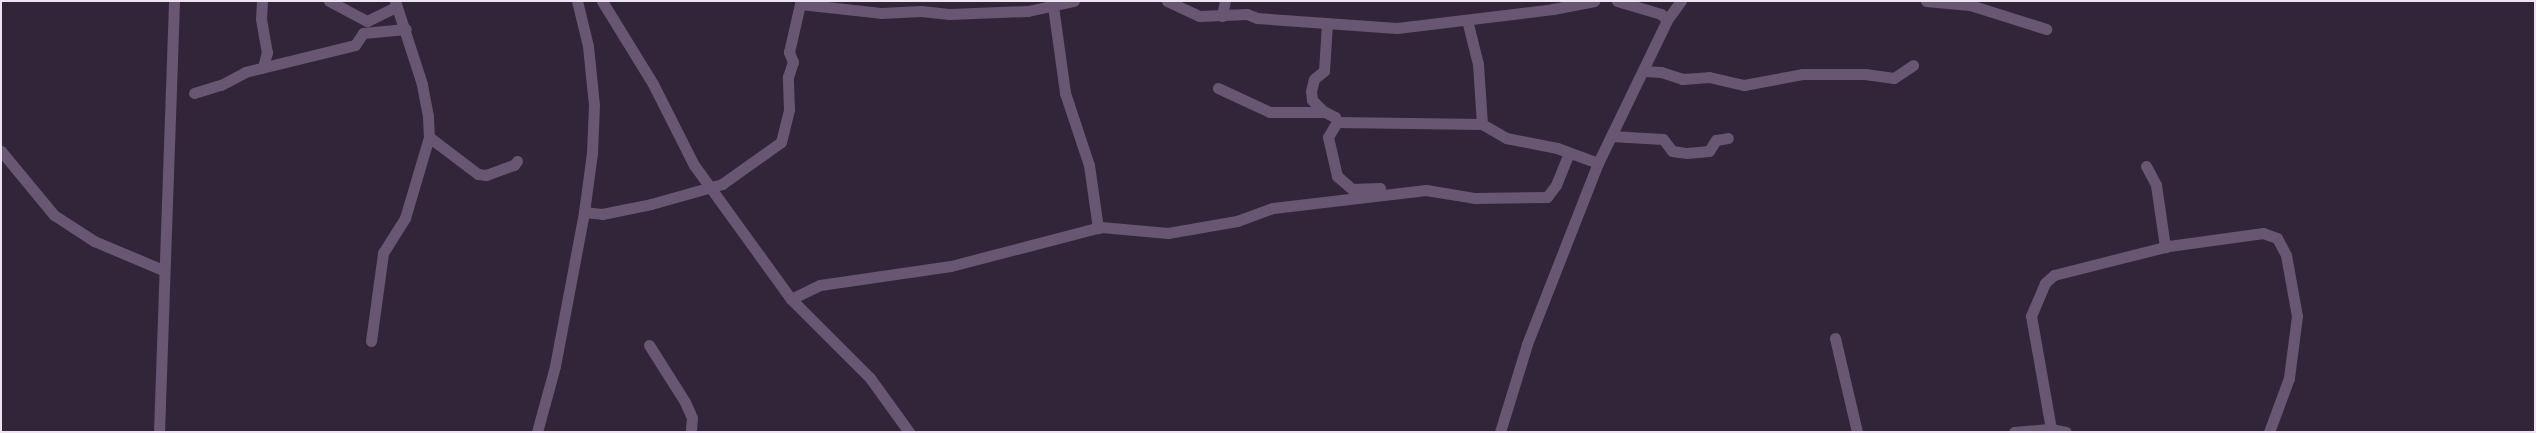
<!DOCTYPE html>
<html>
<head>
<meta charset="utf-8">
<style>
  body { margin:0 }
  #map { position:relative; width:2536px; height:433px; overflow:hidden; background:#322539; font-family:"Asap Condensed",sans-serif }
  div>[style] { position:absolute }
  .minor>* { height:11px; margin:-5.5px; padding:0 5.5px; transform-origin:5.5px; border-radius:5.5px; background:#685673 }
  span { translate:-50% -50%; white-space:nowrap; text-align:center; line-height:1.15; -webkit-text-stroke:5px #281c2f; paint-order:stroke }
  .frame { position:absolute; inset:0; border:2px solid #ece4f1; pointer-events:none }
</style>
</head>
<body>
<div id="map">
  <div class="minor">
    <div style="left:262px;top:1px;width:18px;rotate:93deg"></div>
    <div style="left:261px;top:19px;width:34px;rotate:80deg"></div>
    <div style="left:267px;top:52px;width:16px;rotate:105deg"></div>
    <div style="left:329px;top:1px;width:43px;rotate:27.8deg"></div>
    <div style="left:367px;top:21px;width:32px;rotate:-26deg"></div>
    <div style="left:602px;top:1px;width:97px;rotate:58.4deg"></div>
    <div style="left:653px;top:84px;width:91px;rotate:63.2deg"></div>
    <div style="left:694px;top:165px;width:165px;rotate:54.1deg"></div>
    <div style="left:791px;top:299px;width:112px;rotate:45deg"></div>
    <div style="left:870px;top:378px;width:67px;rotate:54.2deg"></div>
    <div style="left:1167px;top:1px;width:35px;rotate:25deg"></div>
    <div style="left:1199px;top:16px;width:48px;rotate:-2.4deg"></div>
    <div style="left:1247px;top:14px;width:11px;rotate:22deg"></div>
    <div style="left:1257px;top:18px;width:140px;rotate:4.1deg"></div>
    <div style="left:1397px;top:28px;width:157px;rotate:-6.9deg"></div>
    <div style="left:1553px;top:9px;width:42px;rotate:-11deg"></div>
    <div style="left:1617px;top:1px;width:46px;rotate:16.5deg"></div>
    <div style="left:1661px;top:14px;width:8px;rotate:45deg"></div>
    <div style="left:1926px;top:1px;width:44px;rotate:5.2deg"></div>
    <div style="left:1970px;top:5px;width:80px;rotate:17.5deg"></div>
    <div style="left:1053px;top:6px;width:88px;rotate:82.1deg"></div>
    <div style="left:1065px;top:93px;width:76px;rotate:71.6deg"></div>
    <div style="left:1089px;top:165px;width:64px;rotate:81.9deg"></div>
    <div style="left:1222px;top:16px;width:15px;rotate:-79deg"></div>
    <div style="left:1467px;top:20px;width:45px;rotate:76deg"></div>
    <div style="left:1478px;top:64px;width:60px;rotate:86.2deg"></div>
    <div style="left:1643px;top:71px;width:18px;rotate:3deg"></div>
    <div style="left:1661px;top:72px;width:22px;rotate:18deg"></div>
    <div style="left:1682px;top:79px;width:27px;rotate:-4deg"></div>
    <div style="left:1709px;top:77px;width:36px;rotate:13deg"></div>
    <div style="left:1744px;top:85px;width:59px;rotate:-10.7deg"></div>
    <div style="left:1802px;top:74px;width:63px"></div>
    <div style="left:1865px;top:74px;width:29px;rotate:8deg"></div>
    <div style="left:1894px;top:78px;width:23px;rotate:-34deg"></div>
    <div style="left:1218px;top:88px;width:57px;rotate:24.8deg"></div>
    <div style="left:1270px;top:112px;width:55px"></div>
    <div style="left:1325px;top:112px;width:11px;rotate:27deg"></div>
    <div style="left:1335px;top:117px;width:5px;rotate:68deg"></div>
    <div style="left:194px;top:93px;width:28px;rotate:-17deg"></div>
    <div style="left:221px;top:85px;width:27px;rotate:-28deg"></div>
    <div style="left:245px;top:72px;width:113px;rotate:-13.8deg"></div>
    <div style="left:355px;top:45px;width:14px;rotate:-56deg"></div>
    <div style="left:363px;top:33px;width:43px;rotate:-5.3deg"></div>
    <div style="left:1324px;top:112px;width:17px;rotate:-135deg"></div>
    <div style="left:1312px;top:100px;width:9px;rotate:-96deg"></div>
    <div style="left:1311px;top:91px;width:12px;rotate:-76deg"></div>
    <div style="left:1314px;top:79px;width:13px;rotate:-39deg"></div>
    <div style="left:1324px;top:71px;width:48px;rotate:-86.4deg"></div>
    <div style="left:1337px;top:122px;width:145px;rotate:0.8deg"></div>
    <div style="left:1482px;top:124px;width:28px;rotate:30deg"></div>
    <div style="left:1506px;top:138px;width:52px;rotate:11.1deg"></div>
    <div style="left:1557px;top:148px;width:44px;rotate:20.1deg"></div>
    <div style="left:1337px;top:122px;width:17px;rotate:121deg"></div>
    <div style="left:1328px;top:137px;width:40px;rotate:77deg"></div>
    <div style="left:1337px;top:176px;width:20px;rotate:41deg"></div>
    <div style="left:1352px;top:189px;width:28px;rotate:-2deg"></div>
    <div style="left:1611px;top:136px;width:52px;rotate:3.3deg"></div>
    <div style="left:1663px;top:139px;width:15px;rotate:53deg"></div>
    <div style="left:1672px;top:151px;width:15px;rotate:8deg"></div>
    <div style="left:1687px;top:153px;width:22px;rotate:-5deg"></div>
    <div style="left:1709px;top:151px;width:13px;rotate:-58deg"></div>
    <div style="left:1716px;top:140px;width:12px;rotate:-9deg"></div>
    <div style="left:429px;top:137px;width:61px;rotate:37.1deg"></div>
    <div style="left:478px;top:174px;width:8px;rotate:7deg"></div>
    <div style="left:486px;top:175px;width:30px;rotate:-20deg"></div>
    <div style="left:514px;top:165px;width:5px;rotate:-53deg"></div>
    <div style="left:1px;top:151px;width:83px;rotate:50.4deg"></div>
    <div style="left:54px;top:215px;width:48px;rotate:33deg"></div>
    <div style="left:94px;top:241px;width:75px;rotate:22.8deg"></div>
    <div style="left:2146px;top:166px;width:21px;rotate:62deg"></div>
    <div style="left:2156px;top:185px;width:63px;rotate:81.7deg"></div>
    <div style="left:584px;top:212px;width:18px;rotate:6deg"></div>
    <div style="left:602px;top:214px;width:50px;rotate:-11.5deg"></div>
    <div style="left:651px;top:204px;width:74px;rotate:-15.7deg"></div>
    <div style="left:722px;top:184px;width:72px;rotate:-35.4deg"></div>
    <div style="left:781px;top:142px;width:33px;rotate:-76deg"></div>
    <div style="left:789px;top:110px;width:33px;rotate:-92deg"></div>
    <div style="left:788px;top:77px;width:16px;rotate:-72deg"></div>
    <div style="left:793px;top:62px;width:11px;rotate:-112deg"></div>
    <div style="left:789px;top:52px;width:49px;rotate:-77.1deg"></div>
    <div style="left:800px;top:4px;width:81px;rotate:6.3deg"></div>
    <div style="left:881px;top:13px;width:40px;rotate:-2.9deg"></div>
    <div style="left:921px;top:11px;width:28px;rotate:6deg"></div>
    <div style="left:949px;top:14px;width:79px;rotate:-2.2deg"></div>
    <div style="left:1028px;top:11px;width:47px;rotate:-12.3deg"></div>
    <div style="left:791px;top:299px;width:32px;rotate:-26deg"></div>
    <div style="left:820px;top:285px;width:132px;rotate:-8.3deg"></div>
    <div style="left:951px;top:266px;width:155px;rotate:-14.6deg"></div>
    <div style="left:1101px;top:227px;width:67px;rotate:5.1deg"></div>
    <div style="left:1168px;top:233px;width:70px;rotate:-9.9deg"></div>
    <div style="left:1237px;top:221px;width:38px;rotate:-20deg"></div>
    <div style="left:1273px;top:208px;width:154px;rotate:-6.7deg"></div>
    <div style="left:1426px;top:190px;width:50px;rotate:9.3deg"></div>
    <div style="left:1475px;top:198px;width:72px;rotate:-0.8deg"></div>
    <div style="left:1547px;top:197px;width:15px;rotate:-53deg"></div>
    <div style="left:1556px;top:185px;width:35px;rotate:-68deg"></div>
    <div style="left:1835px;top:338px;width:97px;rotate:76.8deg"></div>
    <div style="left:371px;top:341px;width:89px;rotate:-82.2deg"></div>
    <div style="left:383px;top:253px;width:41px;rotate:-57.8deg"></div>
    <div style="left:405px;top:218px;width:84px;rotate:-73.5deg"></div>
    <div style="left:429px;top:137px;width:21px;rotate:-93deg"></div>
    <div style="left:428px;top:116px;width:33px;rotate:-101deg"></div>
    <div style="left:422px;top:84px;width:87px;rotate:-108deg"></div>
    <div style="left:649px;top:345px;width:67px;rotate:57.7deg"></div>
    <div style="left:685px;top:402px;width:17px;rotate:66deg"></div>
    <div style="left:692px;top:418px;width:11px;rotate:95deg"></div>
    <div style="left:2051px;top:429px;width:115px;rotate:-100deg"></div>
    <div style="left:2031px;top:316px;width:36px;rotate:-67deg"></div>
    <div style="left:2045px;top:283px;width:12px;rotate:-42deg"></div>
    <div style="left:2054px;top:275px;width:119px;rotate:-14.2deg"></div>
    <div style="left:2169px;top:246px;width:95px;rotate:-7.9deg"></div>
    <div style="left:2263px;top:233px;width:15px;rotate:20deg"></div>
    <div style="left:2277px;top:238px;width:19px;rotate:62deg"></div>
    <div style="left:2286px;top:255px;width:62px;rotate:79.8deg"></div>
    <div style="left:2297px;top:316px;width:63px;rotate:97.4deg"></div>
    <div style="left:2289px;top:378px;width:58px;rotate:110.3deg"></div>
    <div style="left:159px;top:432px;width:431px;rotate:-88deg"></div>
    <div style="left:537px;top:432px;width:68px;rotate:-74.7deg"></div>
    <div style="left:555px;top:366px;width:157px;rotate:-79.3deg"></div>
    <div style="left:584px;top:212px;width:60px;rotate:-82.3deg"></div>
    <div style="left:592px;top:153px;width:48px;rotate:-87.6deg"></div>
    <div style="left:594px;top:105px;width:59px;rotate:-95.8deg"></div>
    <div style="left:588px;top:46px;width:46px;rotate:-103.7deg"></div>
    <div style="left:1500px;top:432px;width:92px;rotate:-72.9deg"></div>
    <div style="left:1527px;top:344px;width:194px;rotate:-68.6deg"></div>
    <div style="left:1598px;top:163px;width:159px;rotate:-64.2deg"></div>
    <div style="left:1667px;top:20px;width:24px;rotate:-54deg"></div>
    <div style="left:2014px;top:432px;width:37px;rotate:-5deg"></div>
    <div style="left:2051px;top:429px;width:15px;rotate:11deg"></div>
  </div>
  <div class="frame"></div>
</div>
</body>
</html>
